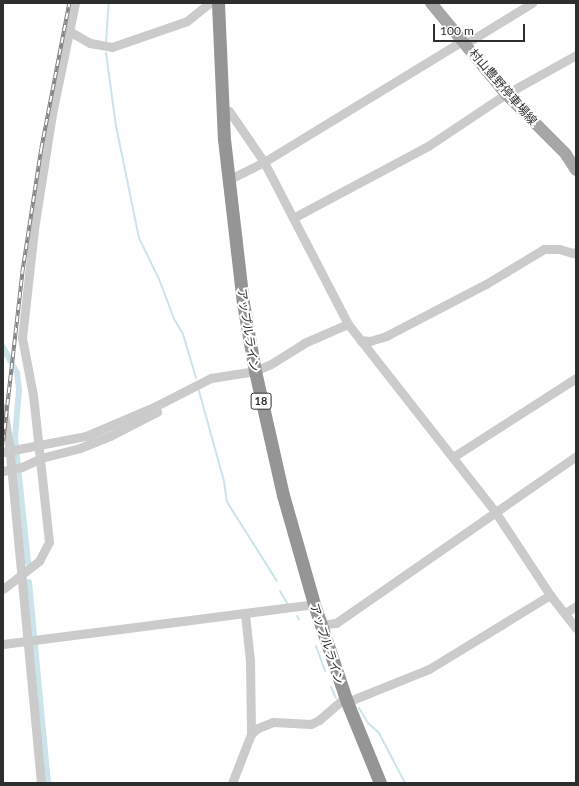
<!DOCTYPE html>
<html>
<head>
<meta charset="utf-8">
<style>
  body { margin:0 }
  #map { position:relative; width:579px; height:786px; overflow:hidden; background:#fff; font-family:Lato,"Noto Sans JP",sans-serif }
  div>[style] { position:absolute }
  .stream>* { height:2px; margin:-1px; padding:0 1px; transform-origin:1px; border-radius:1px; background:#cae4ea }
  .canal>* { height:6px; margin:-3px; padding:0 3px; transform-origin:3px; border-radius:3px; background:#cae4ea }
  .minor>* { height:9px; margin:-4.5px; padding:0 4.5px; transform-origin:4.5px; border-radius:4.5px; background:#cbcbcb }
  .major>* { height:12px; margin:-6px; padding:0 6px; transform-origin:6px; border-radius:6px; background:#a6a6a6 }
  .highway>* { height:13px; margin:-6.5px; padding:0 6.5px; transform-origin:6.5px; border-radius:6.5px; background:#959595 }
  .rail>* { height:3.5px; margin-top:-1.75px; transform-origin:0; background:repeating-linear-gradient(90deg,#fff 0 6px,#838383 0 12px); box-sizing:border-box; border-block:1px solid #838383 }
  span { translate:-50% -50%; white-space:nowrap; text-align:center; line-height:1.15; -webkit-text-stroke:4px #fff; paint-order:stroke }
  .shield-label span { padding:1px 3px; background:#fff; border:1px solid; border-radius:3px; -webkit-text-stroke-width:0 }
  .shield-label { font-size:11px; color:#2e2e2e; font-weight:700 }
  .street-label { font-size:12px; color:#2e2e2e }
  .frame { position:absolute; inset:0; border:4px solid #2e2e2e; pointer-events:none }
  .scale { position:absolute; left:433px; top:24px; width:92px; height:18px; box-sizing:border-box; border:2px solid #2e2e2e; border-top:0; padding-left:5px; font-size:12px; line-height:14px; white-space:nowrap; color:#2e2e2e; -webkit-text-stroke:3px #fff; paint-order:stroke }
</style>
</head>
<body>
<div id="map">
  <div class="stream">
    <div style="left:106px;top:42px;width:39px;rotate:-86deg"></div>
    <div style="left:106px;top:53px;width:74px;rotate:82.2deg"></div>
    <div style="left:116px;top:126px;width:114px;rotate:78.4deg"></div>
    <div style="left:139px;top:238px;width:46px;rotate:64deg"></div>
    <div style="left:159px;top:279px;width:43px;rotate:69.4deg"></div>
    <div style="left:174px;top:319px;width:17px;rotate:59deg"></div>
    <div style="left:183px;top:334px;width:46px;rotate:73.5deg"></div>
    <div style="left:199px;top:391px;width:93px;rotate:74.5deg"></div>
    <div style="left:224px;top:481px;width:21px;rotate:82deg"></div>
    <div style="left:227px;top:502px;width:93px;rotate:57.7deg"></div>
    <div style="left:280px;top:591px;width:16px;rotate:60deg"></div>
    <div style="left:297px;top:616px;width:4px;rotate:56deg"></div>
    <div style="left:316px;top:646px;width:27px;rotate:70deg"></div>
    <div style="left:331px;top:687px;width:12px;rotate:66deg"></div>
    <div style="left:359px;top:708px;width:17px;rotate:59deg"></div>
    <div style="left:368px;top:723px;width:15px;rotate:42deg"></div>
    <div style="left:379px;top:733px;width:56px;rotate:62.5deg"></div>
  </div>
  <div class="canal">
    <div style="left:3px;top:347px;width:30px;rotate:62deg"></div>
    <div style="left:17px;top:373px;width:17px;rotate:83deg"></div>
    <div style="left:19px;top:390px;width:48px;rotate:94.8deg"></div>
    <div style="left:15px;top:438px;width:125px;rotate:84deg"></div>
    <div style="left:29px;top:582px;width:202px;rotate:84.6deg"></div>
  </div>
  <div class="minor">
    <div style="left:69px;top:31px;width:24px;rotate:30deg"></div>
    <div style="left:90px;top:43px;width:22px;rotate:10deg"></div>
    <div style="left:112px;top:47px;width:79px;rotate:-19.1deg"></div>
    <div style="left:187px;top:21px;width:28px;rotate:-39deg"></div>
    <div style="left:465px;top:44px;width:79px;rotate:-31.5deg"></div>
    <div style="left:222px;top:109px;width:7px;rotate:16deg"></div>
    <div style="left:229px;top:111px;width:62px;rotate:55.5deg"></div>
    <div style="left:264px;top:162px;width:182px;rotate:62.6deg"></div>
    <div style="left:348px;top:324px;width:240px;rotate:51.9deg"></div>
    <div style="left:496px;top:513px;width:98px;rotate:56.6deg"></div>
    <div style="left:550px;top:595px;width:42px;rotate:51.8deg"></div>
    <div style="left:228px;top:180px;width:40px;rotate:-26.6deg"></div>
    <div style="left:264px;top:162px;width:232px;rotate:-31.4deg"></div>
    <div style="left:293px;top:218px;width:153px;rotate:-28.1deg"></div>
    <div style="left:428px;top:146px;width:94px;rotate:-33.7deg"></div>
    <div style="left:506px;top:94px;width:80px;rotate:-29.1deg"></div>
    <div style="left:360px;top:340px;width:10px;rotate:6deg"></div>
    <div style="left:370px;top:341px;width:17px;rotate:-17deg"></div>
    <div style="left:386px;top:336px;width:113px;rotate:-27.5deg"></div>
    <div style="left:486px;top:284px;width:68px;rotate:-31.1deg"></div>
    <div style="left:544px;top:249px;width:15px"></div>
    <div style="left:559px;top:249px;width:15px;rotate:16deg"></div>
    <div style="left:573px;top:253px;width:3px;rotate:-18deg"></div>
    <div style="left:3px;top:408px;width:36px;rotate:81deg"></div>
    <div style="left:9px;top:444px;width:341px;rotate:84.6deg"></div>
    <div style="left:3px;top:452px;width:85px;rotate:-10.9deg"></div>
    <div style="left:86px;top:436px;width:76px;rotate:-23.2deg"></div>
    <div style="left:156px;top:406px;width:62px;rotate:-27deg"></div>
    <div style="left:211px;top:378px;width:45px;rotate:-9deg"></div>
    <div style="left:255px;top:371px;width:17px;rotate:-24deg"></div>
    <div style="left:271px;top:364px;width:39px;rotate:-32deg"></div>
    <div style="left:304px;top:343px;width:48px;rotate:-23.4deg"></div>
    <div style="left:453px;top:457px;width:146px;rotate:-32.7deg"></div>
    <div style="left:3px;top:471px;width:19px;rotate:-12deg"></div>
    <div style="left:22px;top:467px;width:21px;rotate:-25deg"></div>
    <div style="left:41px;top:458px;width:40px;rotate:-14.4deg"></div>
    <div style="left:80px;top:448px;width:32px;rotate:-22deg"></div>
    <div style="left:110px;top:436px;width:53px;rotate:-27.1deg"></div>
    <div style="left:3px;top:589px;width:46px;rotate:-37.9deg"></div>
    <div style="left:39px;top:561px;width:21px;rotate:-62deg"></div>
    <div style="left:49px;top:542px;width:148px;rotate:-96.2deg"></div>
    <div style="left:33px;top:395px;width:58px;rotate:-100.9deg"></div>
    <div style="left:22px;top:338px;width:110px;rotate:-83.7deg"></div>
    <div style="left:34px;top:229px;width:116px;rotate:-81.1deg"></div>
    <div style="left:52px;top:114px;width:113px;rotate:-78.3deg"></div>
    <div style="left:565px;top:613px;width:13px;rotate:-32deg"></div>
    <div style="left:245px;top:614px;width:47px;rotate:83.9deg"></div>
    <div style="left:250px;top:661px;width:73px;rotate:89.2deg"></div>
    <div style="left:321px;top:625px;width:15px;rotate:-8deg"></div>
    <div style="left:336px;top:623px;width:292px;rotate:-34.8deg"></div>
    <div style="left:3px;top:644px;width:314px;rotate:-7.3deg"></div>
    <div style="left:347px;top:702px;width:88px;rotate:-21.9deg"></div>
    <div style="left:429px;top:669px;width:142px;rotate:-31.4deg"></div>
    <div style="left:232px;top:783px;width:53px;rotate:-68.8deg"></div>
    <div style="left:251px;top:734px;width:9px;rotate:-41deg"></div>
    <div style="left:258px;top:728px;width:16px;rotate:-22deg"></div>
    <div style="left:273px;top:722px;width:38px;rotate:3deg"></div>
    <div style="left:311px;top:724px;width:9px;rotate:-27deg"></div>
    <div style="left:319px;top:720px;width:35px;rotate:-41deg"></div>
  </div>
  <div class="major">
    <div style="left:431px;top:3px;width:118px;rotate:50.5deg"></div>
    <div style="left:506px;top:94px;width:83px;rotate:45deg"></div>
    <div style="left:565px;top:153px;width:20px;rotate:57deg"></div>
  </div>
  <div class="highway">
    <div style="left:218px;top:3px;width:136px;rotate:87.5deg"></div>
    <div style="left:224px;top:139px;width:165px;rotate:83.4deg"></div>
    <div style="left:243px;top:303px;width:69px;rotate:80deg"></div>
    <div style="left:255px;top:371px;width:127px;rotate:77.3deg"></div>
    <div style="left:283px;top:495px;width:113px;rotate:74.1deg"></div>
    <div style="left:314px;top:604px;width:103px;rotate:71.4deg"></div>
    <div style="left:347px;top:702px;width:87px;rotate:67.8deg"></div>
  </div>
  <div class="rail">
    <div style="left:3px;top:441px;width:169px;rotate:-83.5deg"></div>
    <div style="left:22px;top:273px;width:125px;rotate:-81.3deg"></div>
    <div style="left:41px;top:149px;width:149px;rotate:-79.1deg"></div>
  </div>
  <div class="shield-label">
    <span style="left:261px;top:401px">18</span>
  </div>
  <div class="street-label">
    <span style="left:503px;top:87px;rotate:49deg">村山豊野停車場線</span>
    <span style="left:248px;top:330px;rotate:81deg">アップルライン</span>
    <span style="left:327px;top:644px;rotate:72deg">アップルライン</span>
  </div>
  <div class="frame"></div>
  <div class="scale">100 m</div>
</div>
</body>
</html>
